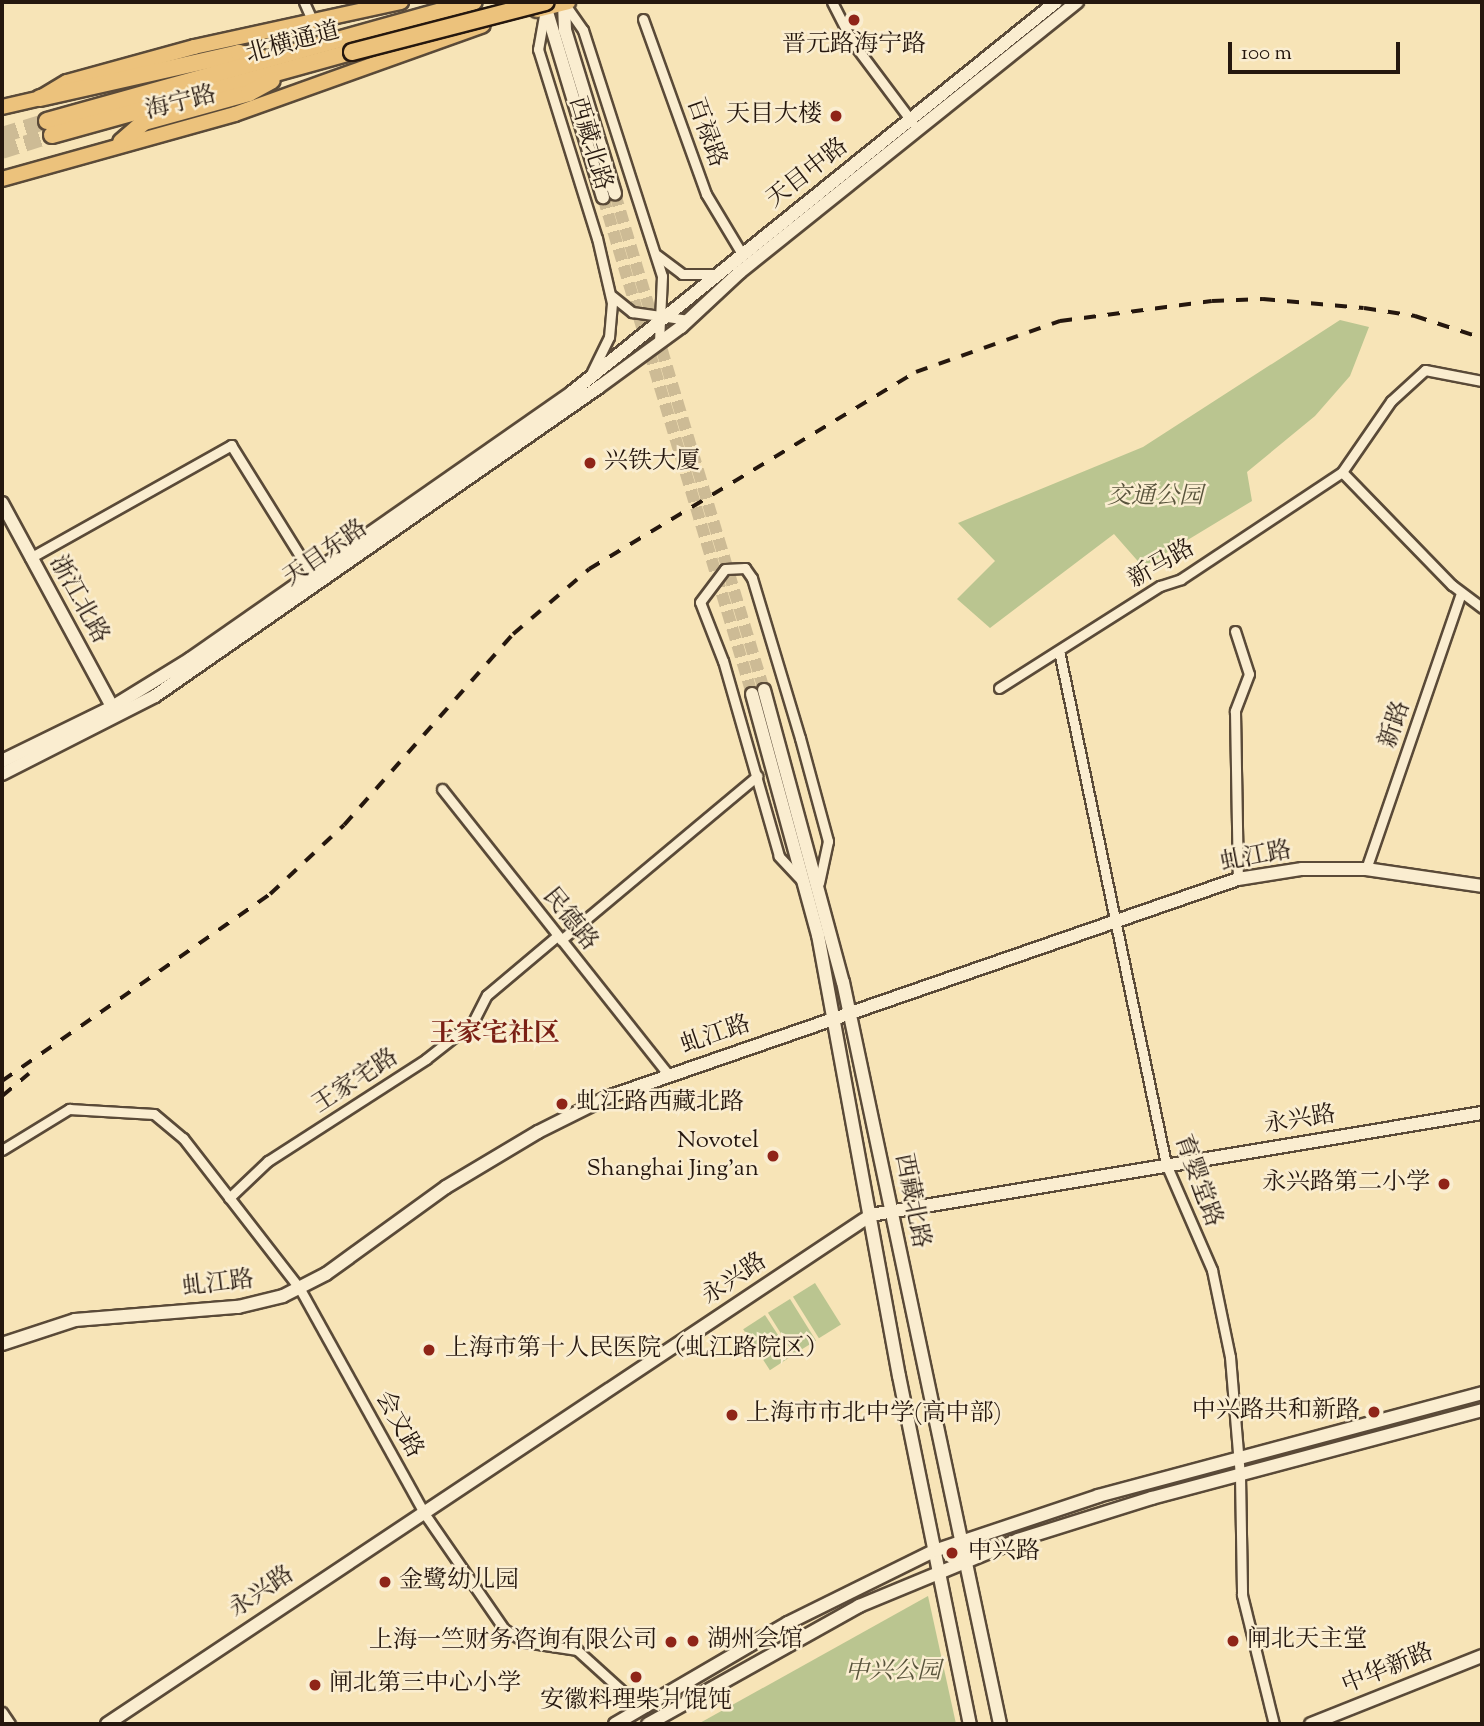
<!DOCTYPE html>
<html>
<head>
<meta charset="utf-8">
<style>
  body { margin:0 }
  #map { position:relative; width:1484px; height:1726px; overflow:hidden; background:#f7e4b7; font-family:"Sorts Mill Goudy","Noto Serif SC",serif }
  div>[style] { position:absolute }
  .green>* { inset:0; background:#bac590; transform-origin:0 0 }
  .secondary-tunnel>* { height:12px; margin-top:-6px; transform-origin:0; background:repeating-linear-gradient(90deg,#cdbb95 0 12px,transparent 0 18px) }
  .highway-tunnel>* { height:16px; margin-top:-8px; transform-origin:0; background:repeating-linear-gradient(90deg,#cdbb95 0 16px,transparent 0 24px) }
  .roads { filter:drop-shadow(2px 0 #5a4a38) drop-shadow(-2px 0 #5a4a38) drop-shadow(0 2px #5a4a38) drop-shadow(0 -2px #5a4a38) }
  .street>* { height:9px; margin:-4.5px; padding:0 4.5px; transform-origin:4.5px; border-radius:4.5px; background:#faedd0 }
  .secondary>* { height:12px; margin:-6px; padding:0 6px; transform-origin:6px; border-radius:6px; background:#faedd0 }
  .primary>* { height:14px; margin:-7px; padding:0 7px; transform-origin:7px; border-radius:7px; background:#ecc27c }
  .highway>* { height:16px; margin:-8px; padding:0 8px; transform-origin:8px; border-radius:8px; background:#ecc27c }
  .rail>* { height:3.5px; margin-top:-1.75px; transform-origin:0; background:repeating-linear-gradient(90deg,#25170e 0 12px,transparent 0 24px) }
  .bridges { filter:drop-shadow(2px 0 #25170e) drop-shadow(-2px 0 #25170e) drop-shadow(0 2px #25170e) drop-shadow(0 -2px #25170e) }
  .highway-bridge>* { height:16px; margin:-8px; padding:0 8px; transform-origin:8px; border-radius:8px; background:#ecc27c }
  .dots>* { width:19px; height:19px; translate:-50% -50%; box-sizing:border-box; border:4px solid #faedd0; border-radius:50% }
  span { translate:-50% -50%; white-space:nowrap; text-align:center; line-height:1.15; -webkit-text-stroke:5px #faedd0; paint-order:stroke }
  .street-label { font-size:24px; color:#25170e }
  .poi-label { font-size:24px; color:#25170e }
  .right { translate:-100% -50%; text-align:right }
  .left { translate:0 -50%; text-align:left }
  .park-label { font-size:24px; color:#59543c; font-style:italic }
  .neighbourhood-label { font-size:26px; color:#7a1f14; font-weight:700 }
  .frame { position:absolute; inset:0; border:4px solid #25170e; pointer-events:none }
  .scale { position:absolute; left:1228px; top:42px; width:172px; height:32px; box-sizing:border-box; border:4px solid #25170e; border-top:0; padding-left:9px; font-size:21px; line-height:24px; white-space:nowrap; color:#25170e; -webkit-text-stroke:5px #faedd0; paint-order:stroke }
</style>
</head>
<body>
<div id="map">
  <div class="green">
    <div style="clip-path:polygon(1340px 320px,1369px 327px,1350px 376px,1315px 416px,1247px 472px,1252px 501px,1143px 567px,1114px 534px,990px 628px,957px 599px,995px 561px,958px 523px,1143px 447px)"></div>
    <div style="left:815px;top:1283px;width:49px;height:26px;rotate:58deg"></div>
    <div style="left:790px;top:1299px;width:49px;height:26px;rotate:58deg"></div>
    <div style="left:765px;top:1315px;width:49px;height:26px;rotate:57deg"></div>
    <div style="clip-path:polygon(928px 1596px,956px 1724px,698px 1724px)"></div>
  </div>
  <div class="secondary-tunnel">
    <div style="left:615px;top:194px;width:518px;rotate:73.28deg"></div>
    <div style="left:603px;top:197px;width:519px;rotate:73.31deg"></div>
  </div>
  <div class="highway-tunnel">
    <div style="left:2px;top:135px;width:47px;rotate:-17.3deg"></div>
    <div style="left:2px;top:151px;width:52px;rotate:-17.7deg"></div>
  </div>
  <div class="roads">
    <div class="street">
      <div style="left:304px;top:2px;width:22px;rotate:66deg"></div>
      <div style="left:832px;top:2px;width:46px;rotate:62.9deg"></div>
      <div style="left:853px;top:43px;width:99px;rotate:53.2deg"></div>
      <div style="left:564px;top:3px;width:33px;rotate:55deg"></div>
      <div style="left:583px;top:30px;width:258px;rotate:72.2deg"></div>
      <div style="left:662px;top:276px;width:66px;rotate:92.6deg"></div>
      <div style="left:545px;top:10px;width:40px;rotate:100deg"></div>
      <div style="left:538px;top:49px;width:198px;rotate:72.7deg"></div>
      <div style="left:597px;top:238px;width:67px;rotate:77deg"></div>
      <div style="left:612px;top:303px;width:34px;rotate:95deg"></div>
      <div style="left:609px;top:337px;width:39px;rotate:116deg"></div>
      <div style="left:643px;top:19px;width:186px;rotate:70.2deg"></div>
      <div style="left:706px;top:194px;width:70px;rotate:59deg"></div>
      <div style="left:657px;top:255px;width:31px;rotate:37deg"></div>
      <div style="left:682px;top:274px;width:35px"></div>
      <div style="left:612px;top:296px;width:26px;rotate:39deg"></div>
      <div style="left:632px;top:312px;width:57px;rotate:8.1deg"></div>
      <div style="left:1482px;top:381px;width:58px;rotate:-169.1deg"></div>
      <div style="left:1425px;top:370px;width:46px;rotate:137.6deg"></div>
      <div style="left:1391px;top:401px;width:86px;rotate:124.6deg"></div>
      <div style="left:1342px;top:472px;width:158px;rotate:45.8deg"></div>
      <div style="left:1452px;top:585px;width:38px;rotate:37deg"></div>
      <div style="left:30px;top:558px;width:231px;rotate:-29.3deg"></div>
      <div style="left:231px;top:445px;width:153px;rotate:58.1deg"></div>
      <div style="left:1235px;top:631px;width:45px;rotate:72deg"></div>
      <div style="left:1249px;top:674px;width:40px;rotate:111deg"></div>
      <div style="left:1235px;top:711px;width:168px;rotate:89deg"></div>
      <div style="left:1059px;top:651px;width:524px;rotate:78.22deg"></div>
      <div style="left:1166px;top:1164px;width:116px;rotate:66.5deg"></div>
      <div style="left:1212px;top:1270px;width:89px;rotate:78.3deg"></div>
      <div style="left:1230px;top:1357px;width:119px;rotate:85.2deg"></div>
      <div style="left:1240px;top:1476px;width:119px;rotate:89deg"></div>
      <div style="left:1242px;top:1595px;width:133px;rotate:76.1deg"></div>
      <div style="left:999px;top:688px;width:191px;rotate:-32.4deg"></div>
      <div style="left:1160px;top:586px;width:22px;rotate:-18deg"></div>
      <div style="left:1181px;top:579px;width:193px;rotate:-33.6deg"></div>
      <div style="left:442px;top:789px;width:364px;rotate:51.6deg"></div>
      <div style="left:1366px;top:869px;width:292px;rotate:-71deg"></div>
      <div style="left:801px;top:880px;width:33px;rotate:-133deg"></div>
      <div style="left:779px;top:856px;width:203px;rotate:-106deg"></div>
      <div style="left:723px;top:661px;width:63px;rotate:-111.3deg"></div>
      <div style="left:700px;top:602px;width:41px;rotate:-52.9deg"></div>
      <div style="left:725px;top:569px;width:20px;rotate:-3deg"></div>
      <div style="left:745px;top:568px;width:12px;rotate:55deg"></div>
      <div style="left:752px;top:578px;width:167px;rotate:73.3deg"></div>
      <div style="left:800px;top:738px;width:107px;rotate:74.8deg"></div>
      <div style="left:828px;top:841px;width:43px;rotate:102.1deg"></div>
      <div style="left:561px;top:940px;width:256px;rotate:-39.9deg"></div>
      <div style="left:2px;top:1150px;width:79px;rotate:-31.5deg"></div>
      <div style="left:69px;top:1109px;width:85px;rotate:3.4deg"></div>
      <div style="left:154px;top:1114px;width:38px;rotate:40deg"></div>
      <div style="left:183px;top:1138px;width:191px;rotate:52.2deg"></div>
      <div style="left:300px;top:1289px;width:256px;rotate:61deg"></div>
      <div style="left:424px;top:1513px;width:141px;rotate:55.4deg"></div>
      <div style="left:504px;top:1629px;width:25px;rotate:32deg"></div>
      <div style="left:525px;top:1642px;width:53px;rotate:8.7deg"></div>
      <div style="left:577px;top:1650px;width:86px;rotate:42.2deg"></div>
      <div style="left:229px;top:1198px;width:54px;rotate:-43.5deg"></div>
      <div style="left:268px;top:1161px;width:188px;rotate:-32.8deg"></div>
      <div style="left:426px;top:1059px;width:60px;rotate:-38.2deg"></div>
      <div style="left:473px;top:1022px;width:30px;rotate:-63deg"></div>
      <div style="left:487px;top:995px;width:92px;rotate:-40.1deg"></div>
      <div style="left:2px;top:1712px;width:14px;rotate:56deg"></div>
    </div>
    <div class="secondary">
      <div style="left:544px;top:2px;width:204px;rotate:73.2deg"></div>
      <div style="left:564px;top:2px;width:28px;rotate:88deg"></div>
      <div style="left:565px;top:30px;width:171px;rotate:73deg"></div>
      <div style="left:2px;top:503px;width:240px;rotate:61.6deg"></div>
      <div style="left:764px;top:690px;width:302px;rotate:74.9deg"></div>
      <div style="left:843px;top:982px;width:758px;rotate:78.05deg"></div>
      <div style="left:752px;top:694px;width:250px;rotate:74.7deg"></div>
      <div style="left:818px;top:935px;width:448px;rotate:79.6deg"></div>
      <div style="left:899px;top:1376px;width:355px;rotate:78.5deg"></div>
      <div style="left:2px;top:761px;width:123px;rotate:-26.1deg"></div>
      <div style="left:112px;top:707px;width:92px;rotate:-31.6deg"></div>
      <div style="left:190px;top:659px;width:465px;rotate:-34.9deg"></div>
      <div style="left:571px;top:393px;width:623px;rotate:-38.88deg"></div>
      <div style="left:2px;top:774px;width:172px;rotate:-27deg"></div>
      <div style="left:155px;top:696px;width:541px;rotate:-34.84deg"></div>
      <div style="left:599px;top:387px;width:102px;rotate:-36.2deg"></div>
      <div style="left:681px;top:327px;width:81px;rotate:-43deg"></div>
      <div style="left:740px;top:272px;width:432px;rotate:-38.7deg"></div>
      <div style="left:2px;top:1344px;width:77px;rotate:-18.2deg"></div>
      <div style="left:75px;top:1320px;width:164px;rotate:-4.6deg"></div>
      <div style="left:238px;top:1307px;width:46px;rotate:-13.7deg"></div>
      <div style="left:283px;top:1296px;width:48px;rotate:-27.1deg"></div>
      <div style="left:326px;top:1274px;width:148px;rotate:-35.9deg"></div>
      <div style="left:446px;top:1187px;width:107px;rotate:-30.9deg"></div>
      <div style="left:538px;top:1132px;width:78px;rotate:-26.6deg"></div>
      <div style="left:608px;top:1097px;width:667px;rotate:-19.09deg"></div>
      <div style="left:1238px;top:879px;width:65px;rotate:-8.9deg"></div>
      <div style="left:1302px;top:869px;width:64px"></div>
      <div style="left:1366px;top:869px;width:117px;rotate:8.3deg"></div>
      <div style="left:107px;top:1724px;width:918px;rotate:-33.67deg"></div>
      <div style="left:871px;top:1215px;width:619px;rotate:-9.48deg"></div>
      <div style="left:615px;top:1724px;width:200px;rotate:-30.3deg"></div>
      <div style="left:788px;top:1623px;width:163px;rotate:-26.3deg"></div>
      <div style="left:934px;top:1551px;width:173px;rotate:-18.5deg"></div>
      <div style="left:1098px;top:1496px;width:398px;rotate:-15deg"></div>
      <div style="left:648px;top:1724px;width:242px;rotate:-29.2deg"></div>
      <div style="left:859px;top:1606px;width:172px;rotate:-22.5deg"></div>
      <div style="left:1018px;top:1540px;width:140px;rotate:-17.4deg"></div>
      <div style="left:1152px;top:1498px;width:342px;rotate:-14.9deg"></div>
      <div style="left:1311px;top:1724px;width:184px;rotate:-21.7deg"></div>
    </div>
    <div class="primary">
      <div style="left:537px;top:10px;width:32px;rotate:-14deg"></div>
      <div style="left:2px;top:107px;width:39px;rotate:-13deg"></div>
      <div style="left:40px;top:98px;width:31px;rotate:-31deg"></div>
      <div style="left:67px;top:82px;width:132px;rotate:-15.4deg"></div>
      <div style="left:194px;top:47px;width:212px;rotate:-12.3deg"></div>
      <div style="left:2px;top:179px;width:242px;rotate:-15.6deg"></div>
      <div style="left:235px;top:114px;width:263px;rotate:-19.7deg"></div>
    </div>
    <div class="highway">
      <div style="left:40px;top:98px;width:204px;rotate:-12.7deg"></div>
      <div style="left:239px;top:53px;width:24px;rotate:12deg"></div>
      <div style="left:47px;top:121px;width:443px;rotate:-15.6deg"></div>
      <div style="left:52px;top:135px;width:311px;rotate:-15.5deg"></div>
      <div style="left:121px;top:142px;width:30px;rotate:-41deg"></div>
      <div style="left:144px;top:122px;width:109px;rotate:-15.4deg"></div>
      <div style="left:249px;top:93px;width:26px;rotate:-29deg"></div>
    </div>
  </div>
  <div class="rail">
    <div style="left:2px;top:1081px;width:327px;rotate:-34.9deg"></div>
    <div style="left:270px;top:894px;width:101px;rotate:-43deg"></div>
    <div style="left:344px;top:825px;width:255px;rotate:-48.5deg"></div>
    <div style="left:513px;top:634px;width:100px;rotate:-40.5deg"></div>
    <div style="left:589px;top:569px;width:382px;rotate:-31.1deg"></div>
    <div style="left:916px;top:372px;width:153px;rotate:-19.5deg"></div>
    <div style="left:1060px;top:321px;width:153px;rotate:-7.5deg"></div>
    <div style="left:1212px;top:301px;width:51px;rotate:-2.2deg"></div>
    <div style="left:1263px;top:299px;width:101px;rotate:5.1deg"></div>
    <div style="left:1364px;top:308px;width:52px;rotate:8.9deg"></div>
    <div style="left:1415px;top:316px;width:71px;rotate:18.2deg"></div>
    <div style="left:2px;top:1096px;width:35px;rotate:-40deg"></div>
  </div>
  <div class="bridges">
    <div class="highway-bridge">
      <div style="left:352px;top:52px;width:200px;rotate:-14.5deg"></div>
    </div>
  </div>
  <div class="dots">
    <div style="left:854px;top:20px;background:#8f2418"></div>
    <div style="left:836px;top:116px;background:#8f2418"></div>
    <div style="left:590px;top:463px;background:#8f2418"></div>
    <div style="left:562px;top:1104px;background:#8f2418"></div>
    <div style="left:773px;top:1156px;background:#8f2418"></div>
    <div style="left:1444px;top:1184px;background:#8f2418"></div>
    <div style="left:429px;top:1350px;background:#8f2418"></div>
    <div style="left:1374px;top:1412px;background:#8f2418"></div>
    <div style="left:732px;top:1415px;background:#8f2418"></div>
    <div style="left:952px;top:1553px;background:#8f2418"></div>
    <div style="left:385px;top:1582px;background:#8f2418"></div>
    <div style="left:693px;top:1641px;background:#8f2418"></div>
    <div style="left:1233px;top:1641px;background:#8f2418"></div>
    <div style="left:671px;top:1642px;background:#8f2418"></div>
    <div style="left:636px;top:1677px;background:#8f2418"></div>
    <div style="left:315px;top:1685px;background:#8f2418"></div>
  </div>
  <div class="street-label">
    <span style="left:293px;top:44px;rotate:-15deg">北横通道</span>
    <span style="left:181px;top:104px;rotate:-14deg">海宁路</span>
    <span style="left:705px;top:133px;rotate:70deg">百禄路</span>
    <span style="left:589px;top:144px;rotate:73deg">西藏北路</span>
    <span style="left:808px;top:174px;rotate:-38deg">天目中路</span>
    <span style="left:326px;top:554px;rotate:-35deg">天目东路</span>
    <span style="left:1162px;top:565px;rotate:-30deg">新马路</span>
    <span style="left:78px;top:600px;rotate:61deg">浙江北路</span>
    <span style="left:1396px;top:725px;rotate:-71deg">新路</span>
    <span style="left:1256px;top:858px;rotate:-11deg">虬江路</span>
    <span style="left:569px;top:920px;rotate:51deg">民德路</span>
    <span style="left:716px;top:1036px;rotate:-19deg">虬江路</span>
    <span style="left:356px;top:1082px;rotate:-33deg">王家宅路</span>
    <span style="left:1300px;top:1121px;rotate:-9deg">永兴路</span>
    <span style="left:1197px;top:1181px;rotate:70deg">育婴堂路</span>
    <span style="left:911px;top:1201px;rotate:79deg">西藏北路</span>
    <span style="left:735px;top:1280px;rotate:-34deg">永兴路</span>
    <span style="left:218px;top:1285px;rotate:-7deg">虬江路</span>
    <span style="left:398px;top:1425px;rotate:61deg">会文路</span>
    <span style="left:262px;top:1593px;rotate:-34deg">永兴路</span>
    <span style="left:1388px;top:1670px;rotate:-22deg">中华新路</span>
  </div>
  <div class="poi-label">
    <span style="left:854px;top:46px">晋元路海宁路</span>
    <span class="right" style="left:822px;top:116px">天目大楼</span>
    <span class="left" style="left:604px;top:463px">兴铁大厦</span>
    <span class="left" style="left:576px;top:1104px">虬江路西藏北路</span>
    <span class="right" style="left:759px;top:1156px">Novotel<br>Shanghai Jing'an</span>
    <span class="right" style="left:1430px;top:1184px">永兴路第二小学</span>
    <span class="left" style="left:445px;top:1350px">上海市第十人民医院（虬江路院区）</span>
    <span class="right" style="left:1360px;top:1412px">中兴路共和新路</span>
    <span class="left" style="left:746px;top:1415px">上海市市北中学(高中部)</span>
    <span class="left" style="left:968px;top:1553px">中兴路</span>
    <span class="left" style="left:399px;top:1582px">金鹭幼儿园</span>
    <span class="left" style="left:707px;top:1641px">湖州会馆</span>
    <span class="left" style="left:1247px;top:1641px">闸北天主堂</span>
    <span class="right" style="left:657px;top:1642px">上海一竺财务咨询有限公司</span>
    <span class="left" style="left:329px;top:1685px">闸北第三中心小学</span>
    <span style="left:636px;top:1702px">安徽料理柴爿馄饨</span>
  </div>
  <div class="park-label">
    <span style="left:1155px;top:498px">交通公园</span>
    <span style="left:893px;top:1673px">中兴公园</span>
  </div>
  <div class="neighbourhood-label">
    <span style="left:495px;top:1035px">王家宅社区</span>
  </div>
  <div class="frame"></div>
  <div class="scale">100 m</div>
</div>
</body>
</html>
